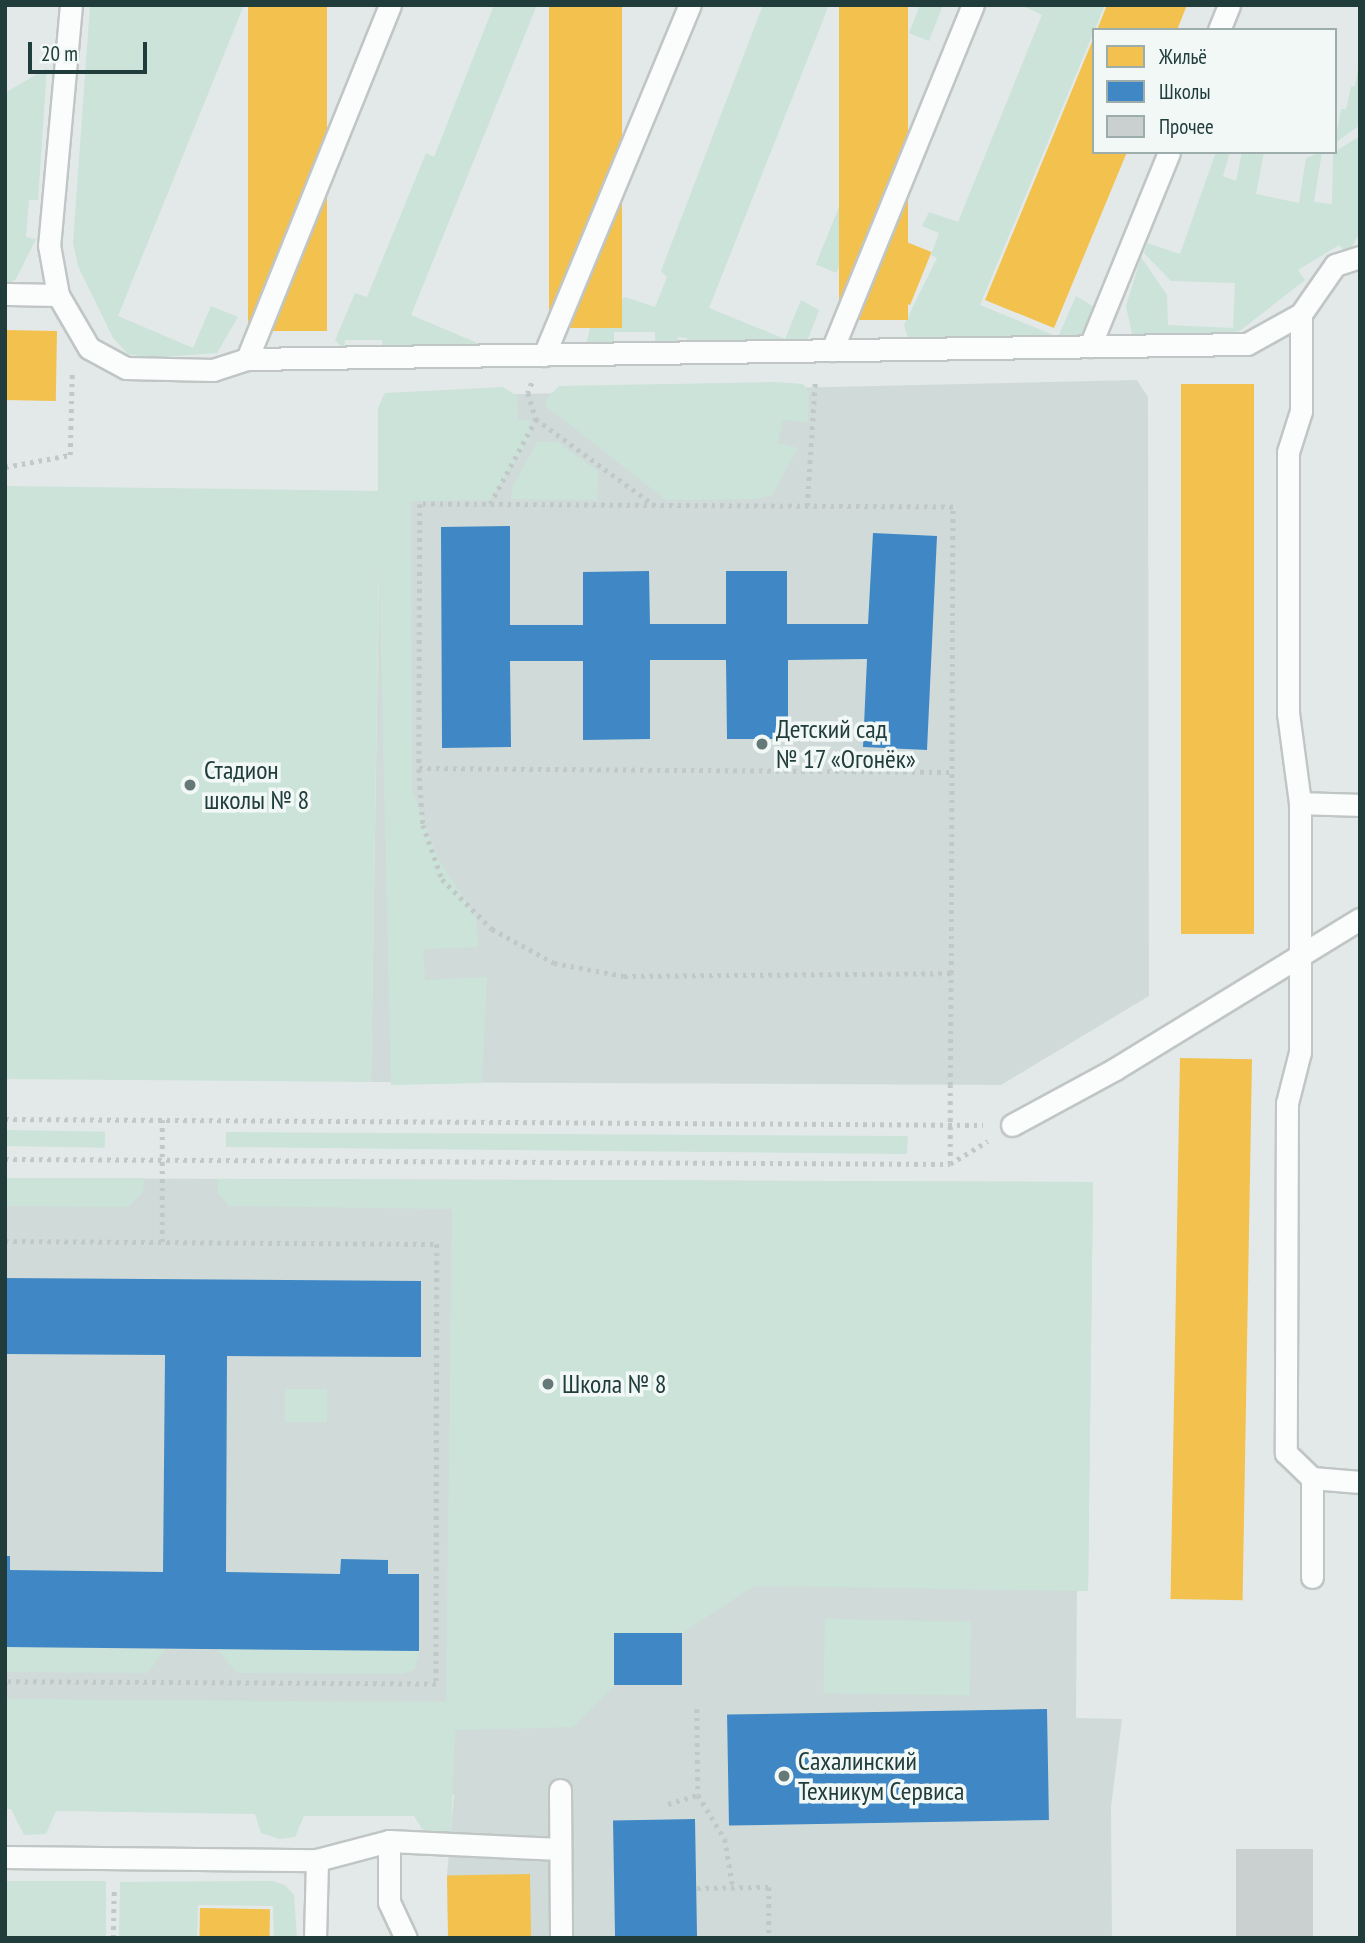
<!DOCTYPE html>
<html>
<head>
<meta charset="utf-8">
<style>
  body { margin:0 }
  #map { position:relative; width:1365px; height:1943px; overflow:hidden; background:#e3e9e8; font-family:"PT Sans Narrow",sans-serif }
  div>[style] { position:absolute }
  .built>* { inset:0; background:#d0dbd9 }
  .green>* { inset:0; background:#cbe3d9; transform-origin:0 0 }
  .homes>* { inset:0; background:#f2c14e; transform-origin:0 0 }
  .schools>* { inset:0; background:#3f88c5; transform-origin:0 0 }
  .building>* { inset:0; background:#cad0cf; transform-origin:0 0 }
  .path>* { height:4.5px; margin-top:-2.25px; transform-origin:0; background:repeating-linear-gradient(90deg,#c0c9c8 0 3.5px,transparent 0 8.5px) }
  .roads { filter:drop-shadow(2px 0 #c0c6c5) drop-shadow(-2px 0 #c0c6c5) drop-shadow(0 2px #c0c6c5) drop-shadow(0 -2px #c0c6c5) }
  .lane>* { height:21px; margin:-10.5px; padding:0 10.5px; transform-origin:10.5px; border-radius:10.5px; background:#fbfcfc }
  .dots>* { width:19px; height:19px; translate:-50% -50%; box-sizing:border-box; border:4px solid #f1f8f6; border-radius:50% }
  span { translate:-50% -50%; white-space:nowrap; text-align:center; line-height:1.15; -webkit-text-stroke:7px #f1f8f6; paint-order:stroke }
  .poi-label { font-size:26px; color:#203d3c }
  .left { translate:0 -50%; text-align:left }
  .frame { position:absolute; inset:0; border:7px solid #203d3c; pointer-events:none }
  .legend { position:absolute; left:1092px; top:28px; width:245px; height:126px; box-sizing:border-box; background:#f1f8f6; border:2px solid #9dadac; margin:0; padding:9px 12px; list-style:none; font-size:21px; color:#203d3c }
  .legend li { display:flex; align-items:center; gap:14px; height:35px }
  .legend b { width:35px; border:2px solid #9dadac }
  .scale { position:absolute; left:28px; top:42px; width:119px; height:32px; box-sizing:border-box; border:4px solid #203d3c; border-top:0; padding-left:9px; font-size:21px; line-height:24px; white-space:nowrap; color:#203d3c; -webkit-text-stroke:5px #f1f8f6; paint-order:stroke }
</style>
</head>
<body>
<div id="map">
  <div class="built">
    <div style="clip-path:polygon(1137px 380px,1148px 397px,1149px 996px,1001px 1085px,371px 1082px,382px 397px)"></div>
    <div style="clip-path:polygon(5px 1178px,1093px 1182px,1088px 1591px,1077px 1591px,1076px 1718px,1122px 1719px,1111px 1807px,1112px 1938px,448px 1938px,447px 1875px,454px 1795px,5px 1789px)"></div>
  </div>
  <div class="green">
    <div style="clip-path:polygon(90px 5px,244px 5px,118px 316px,193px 348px,211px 306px,238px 317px,217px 353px,149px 358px,128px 354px,113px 338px,78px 266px,73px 243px)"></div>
    <div style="clip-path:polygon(494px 5px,537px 5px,411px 315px,487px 347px,383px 349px,382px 340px,345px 340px,344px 350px,335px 340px,355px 293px,367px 297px,426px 153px,434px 157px)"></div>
    <div style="clip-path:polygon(763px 5px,829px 5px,709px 308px,785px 339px,801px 300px,819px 310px,808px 339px,687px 344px,687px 338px,678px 337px,678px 344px,655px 345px,655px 332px,614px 332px,614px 344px,586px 345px,590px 328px,625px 297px,655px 307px,667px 277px,661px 271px)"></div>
    <div style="clip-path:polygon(920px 5px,943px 5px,929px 41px,909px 33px)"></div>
    <div style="clip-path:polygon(1021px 5px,1105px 5px,980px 305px,1058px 337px,1076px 296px,1094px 307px,1082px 339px,909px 340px,904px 325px,937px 258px,931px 255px,939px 233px,922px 226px,929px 212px,958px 222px,1042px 15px)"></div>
    <div style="clip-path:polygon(1360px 56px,1360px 125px,1335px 143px,1341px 109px,1346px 109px,1351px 87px,1355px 86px)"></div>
    <div style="clip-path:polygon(47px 68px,38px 200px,29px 200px,26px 237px,36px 239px,16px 279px,5px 286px,5px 93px)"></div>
    <div style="left:870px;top:130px;width:22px;height:51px;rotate:22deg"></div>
    <div style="clip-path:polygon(1360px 136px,1360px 232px,1348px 254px,1339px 245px,1298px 270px,1305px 280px,1241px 330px,1223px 336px,1132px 334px,1126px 306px,1141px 257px,1167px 295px,1168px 325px,1233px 328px,1235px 283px,1171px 281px,1144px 253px,1147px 243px,1180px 254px,1216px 152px,1230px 152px,1223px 176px,1236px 181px,1242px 152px,1264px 152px,1256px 194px,1299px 203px,1306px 158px,1322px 152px,1314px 202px,1332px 204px,1333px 153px)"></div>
    <div style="left:839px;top:207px;width:22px;height:62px;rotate:22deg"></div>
    <div style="clip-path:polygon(776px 382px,803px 384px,809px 392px,808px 422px,783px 420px,778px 443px,798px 448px,772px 495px,756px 499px,666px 500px,546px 406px,546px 399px,559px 386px)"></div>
    <div style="clip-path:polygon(503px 387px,517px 396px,518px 420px,530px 420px,530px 438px,490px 500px,411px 501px,412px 790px,438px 859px,476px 917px,478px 947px,423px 949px,425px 980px,487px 977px,482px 1083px,391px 1085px,379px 563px,371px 1082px,5px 1079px,5px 486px,378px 491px,378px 408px,385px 393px)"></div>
    <div style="clip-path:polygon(538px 441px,557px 442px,598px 471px,597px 500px,511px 499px,513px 486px)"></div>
    <div style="left:5px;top:1130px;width:100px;height:16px;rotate:1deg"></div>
    <div style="clip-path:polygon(226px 1132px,908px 1136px,907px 1154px,226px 1147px)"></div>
    <div style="clip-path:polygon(5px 1178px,144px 1178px,143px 1192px,128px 1207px,5px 1206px)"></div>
    <div style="clip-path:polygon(217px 1179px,1093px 1182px,1088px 1591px,754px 1586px,682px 1633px,615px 1633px,615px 1685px,573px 1727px,455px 1730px,451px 1836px,422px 1829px,414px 1816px,304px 1816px,295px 1837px,280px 1839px,261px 1833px,255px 1814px,56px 1811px,46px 1834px,24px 1835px,11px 1809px,5px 1809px,5px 1699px,446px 1702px,452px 1209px,229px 1206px,218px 1193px)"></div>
    <div style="left:285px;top:1389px;width:42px;height:33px"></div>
    <div style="left:825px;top:1619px;width:146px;height:74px;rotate:1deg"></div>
    <div style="clip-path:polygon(5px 1647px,166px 1649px,147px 1673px,5px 1672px)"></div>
    <div style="clip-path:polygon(217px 1649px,419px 1651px,418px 1658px,414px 1670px,401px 1674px,237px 1673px)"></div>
    <div style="left:106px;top:1881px;width:57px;height:101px;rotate:90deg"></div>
    <div style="clip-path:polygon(272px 1881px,285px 1885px,294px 1895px,297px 1937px,274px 1937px,273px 1906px,198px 1905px,197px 1938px,119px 1938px,120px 1882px)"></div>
  </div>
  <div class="homes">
    <div style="left:248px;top:5px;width:79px;height:326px"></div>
    <div style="left:549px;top:5px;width:73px;height:323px"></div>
    <div style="left:839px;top:5px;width:69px;height:315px"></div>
    <div style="clip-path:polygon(1107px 5px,1187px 5px,1177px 30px,1097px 30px)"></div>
    <div style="clip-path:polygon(1094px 37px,1094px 152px,1127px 152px,1054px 328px,985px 300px)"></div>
    <div style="left:899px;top:239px;width:35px;height:57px;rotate:22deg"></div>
    <div style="left:5px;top:330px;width:52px;height:70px;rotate:1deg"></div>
    <div style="left:1181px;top:384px;width:73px;height:550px"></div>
    <div style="left:1180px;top:1058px;width:72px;height:541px;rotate:1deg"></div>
    <div style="left:530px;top:1874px;width:64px;height:83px;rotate:89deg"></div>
    <div style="left:200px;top:1908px;width:70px;height:30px;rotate:1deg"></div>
  </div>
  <div class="schools">
    <div style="clip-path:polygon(510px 526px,510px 625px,583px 625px,583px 572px,649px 571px,650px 624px,726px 624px,726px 571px,787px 571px,787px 624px,868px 624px,873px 533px,937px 536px,927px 750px,863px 747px,867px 659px,788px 660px,788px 739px,727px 739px,726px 660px,650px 660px,650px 739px,583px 740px,583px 661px,510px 661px,511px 747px,442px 748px,441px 527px)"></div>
    <div style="clip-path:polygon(5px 1278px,421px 1281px,421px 1357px,227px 1356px,226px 1572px,340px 1574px,341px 1559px,388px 1560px,388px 1574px,419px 1574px,419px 1651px,5px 1647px,5px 1556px,10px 1556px,10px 1570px,163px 1572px,165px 1355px,5px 1354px)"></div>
    <div style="left:614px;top:1633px;width:68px;height:52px"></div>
    <div style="left:1047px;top:1709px;width:111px;height:320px;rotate:89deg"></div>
    <div style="left:695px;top:1819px;width:119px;height:82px;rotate:89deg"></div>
  </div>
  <div class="building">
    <div style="left:1236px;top:1849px;width:77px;height:89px"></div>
  </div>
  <div class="path">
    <div style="left:532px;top:383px;width:11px;rotate:112deg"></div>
    <div style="left:528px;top:393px;width:27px;rotate:73deg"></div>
    <div style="left:536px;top:419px;width:146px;rotate:36.1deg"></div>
    <div style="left:5px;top:467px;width:66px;rotate:-10.5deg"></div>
    <div style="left:70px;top:455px;width:83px;rotate:-88.6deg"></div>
    <div style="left:490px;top:504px;width:97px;rotate:-61.6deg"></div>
    <div style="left:807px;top:506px;width:125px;rotate:-86.3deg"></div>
    <div style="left:419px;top:769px;width:56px;rotate:85.9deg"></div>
    <div style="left:423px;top:825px;width:57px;rotate:70.6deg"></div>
    <div style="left:442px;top:879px;width:71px;rotate:45deg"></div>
    <div style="left:492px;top:929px;width:71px;rotate:28.7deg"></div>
    <div style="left:554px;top:963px;width:71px;rotate:10.5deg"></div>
    <div style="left:624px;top:976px;width:327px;rotate:-0.5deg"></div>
    <div style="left:5px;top:1119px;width:978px;rotate:0.35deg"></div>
    <div style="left:5px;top:1159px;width:945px;rotate:0.3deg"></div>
    <div style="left:950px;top:1164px;width:44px;rotate:-31.2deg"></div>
    <div style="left:950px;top:1164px;width:79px;rotate:-90deg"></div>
    <div style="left:950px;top:1085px;width:112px;rotate:-89.5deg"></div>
    <div style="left:951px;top:973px;width:466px;rotate:-89.8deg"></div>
    <div style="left:953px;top:507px;width:533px;rotate:-179.68deg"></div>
    <div style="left:420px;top:504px;width:264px;rotate:90.2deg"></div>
    <div style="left:419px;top:768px;width:533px;rotate:0.43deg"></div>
    <div style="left:5px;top:1241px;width:432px;rotate:0.4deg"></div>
    <div style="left:437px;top:1244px;width:440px;rotate:90.1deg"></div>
    <div style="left:436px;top:1684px;width:431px;rotate:-179.7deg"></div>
    <div style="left:162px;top:1242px;width:122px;rotate:-90deg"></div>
    <div style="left:697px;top:1709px;width:86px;rotate:89.3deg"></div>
    <div style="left:698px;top:1795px;width:52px;rotate:58.5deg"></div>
    <div style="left:725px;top:1839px;width:50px;rotate:80.7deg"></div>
    <div style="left:668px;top:1804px;width:31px;rotate:-17deg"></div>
    <div style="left:697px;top:1888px;width:72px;rotate:-0.8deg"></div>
    <div style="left:769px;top:1887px;width:51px;rotate:90deg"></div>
    <div style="left:113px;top:1938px;width:49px;rotate:-88.8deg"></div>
  </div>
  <div class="roads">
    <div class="lane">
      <div style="left:71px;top:5px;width:241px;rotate:95.2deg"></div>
      <div style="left:49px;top:245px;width:51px;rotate:79.8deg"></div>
      <div style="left:58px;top:295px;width:61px;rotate:59.7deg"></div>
      <div style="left:89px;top:348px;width:42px;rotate:28.4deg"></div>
      <div style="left:126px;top:368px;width:87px;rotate:1.3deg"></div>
      <div style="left:213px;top:370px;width:36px;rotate:-18deg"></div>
      <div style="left:247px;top:359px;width:1000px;rotate:-0.86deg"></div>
      <div style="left:1247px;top:344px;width:62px;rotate:-29.1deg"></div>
      <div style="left:1301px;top:314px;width:60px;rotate:-55.2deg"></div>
      <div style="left:1335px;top:265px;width:26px;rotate:-18deg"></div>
      <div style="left:1219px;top:30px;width:27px;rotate:-68deg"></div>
      <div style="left:5px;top:294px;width:53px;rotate:1.1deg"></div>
      <div style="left:1301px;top:314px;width:97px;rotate:90deg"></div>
      <div style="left:1301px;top:411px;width:43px;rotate:107.6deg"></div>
      <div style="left:1288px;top:452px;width:261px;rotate:90deg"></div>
      <div style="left:1288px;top:713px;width:91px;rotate:82.4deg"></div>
      <div style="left:1300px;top:803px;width:60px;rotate:1.9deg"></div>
      <div style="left:1090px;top:346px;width:209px;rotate:-67.8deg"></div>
      <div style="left:832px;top:350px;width:373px;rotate:-67.8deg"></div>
      <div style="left:544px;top:355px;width:379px;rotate:-67.4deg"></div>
      <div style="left:247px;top:359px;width:382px;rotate:-68deg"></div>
      <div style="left:1300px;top:803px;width:249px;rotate:90deg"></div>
      <div style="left:1300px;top:1052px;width:53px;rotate:104.3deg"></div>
      <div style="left:1287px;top:1103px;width:350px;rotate:90.2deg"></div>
      <div style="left:1286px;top:1453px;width:36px;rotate:44deg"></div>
      <div style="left:1312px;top:1478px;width:48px;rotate:4.8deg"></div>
      <div style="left:1012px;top:1125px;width:117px;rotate:-28.5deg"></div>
      <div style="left:1115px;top:1069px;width:287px;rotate:-31.5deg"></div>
      <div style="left:1312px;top:1577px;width:99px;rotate:-90deg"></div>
      <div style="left:560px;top:1790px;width:148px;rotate:89.6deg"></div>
      <div style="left:389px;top:1841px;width:61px;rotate:90deg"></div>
      <div style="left:389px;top:1902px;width:40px;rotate:65deg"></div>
      <div style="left:5px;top:1857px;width:312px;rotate:0.6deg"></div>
      <div style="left:317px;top:1860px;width:74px;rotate:-14.8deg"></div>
      <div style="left:389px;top:1841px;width:171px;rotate:2.7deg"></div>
      <div style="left:315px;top:1938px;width:78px;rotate:-88.5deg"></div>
    </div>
  </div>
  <div class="dots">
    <div style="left:762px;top:744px;background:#647978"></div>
    <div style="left:190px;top:785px;background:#647978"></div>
    <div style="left:548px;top:1384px;background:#647978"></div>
    <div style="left:784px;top:1776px;background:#647978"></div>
  </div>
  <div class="poi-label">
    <span class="left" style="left:776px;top:744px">Детский сад<br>№ 17 «Огонёк»</span>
    <span class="left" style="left:204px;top:785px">Стадион<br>школы № 8</span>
    <span class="left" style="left:562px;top:1384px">Школа № 8</span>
    <span class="left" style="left:798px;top:1776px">Сахалинский<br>Техникум Сервиса</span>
  </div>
  <div class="frame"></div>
  <ul class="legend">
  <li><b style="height:19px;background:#f2c14e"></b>Жильё</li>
  <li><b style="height:19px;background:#3f88c5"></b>Школы</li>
  <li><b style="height:19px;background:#cad0cf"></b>Прочее</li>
  </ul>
  <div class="scale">20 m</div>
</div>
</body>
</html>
